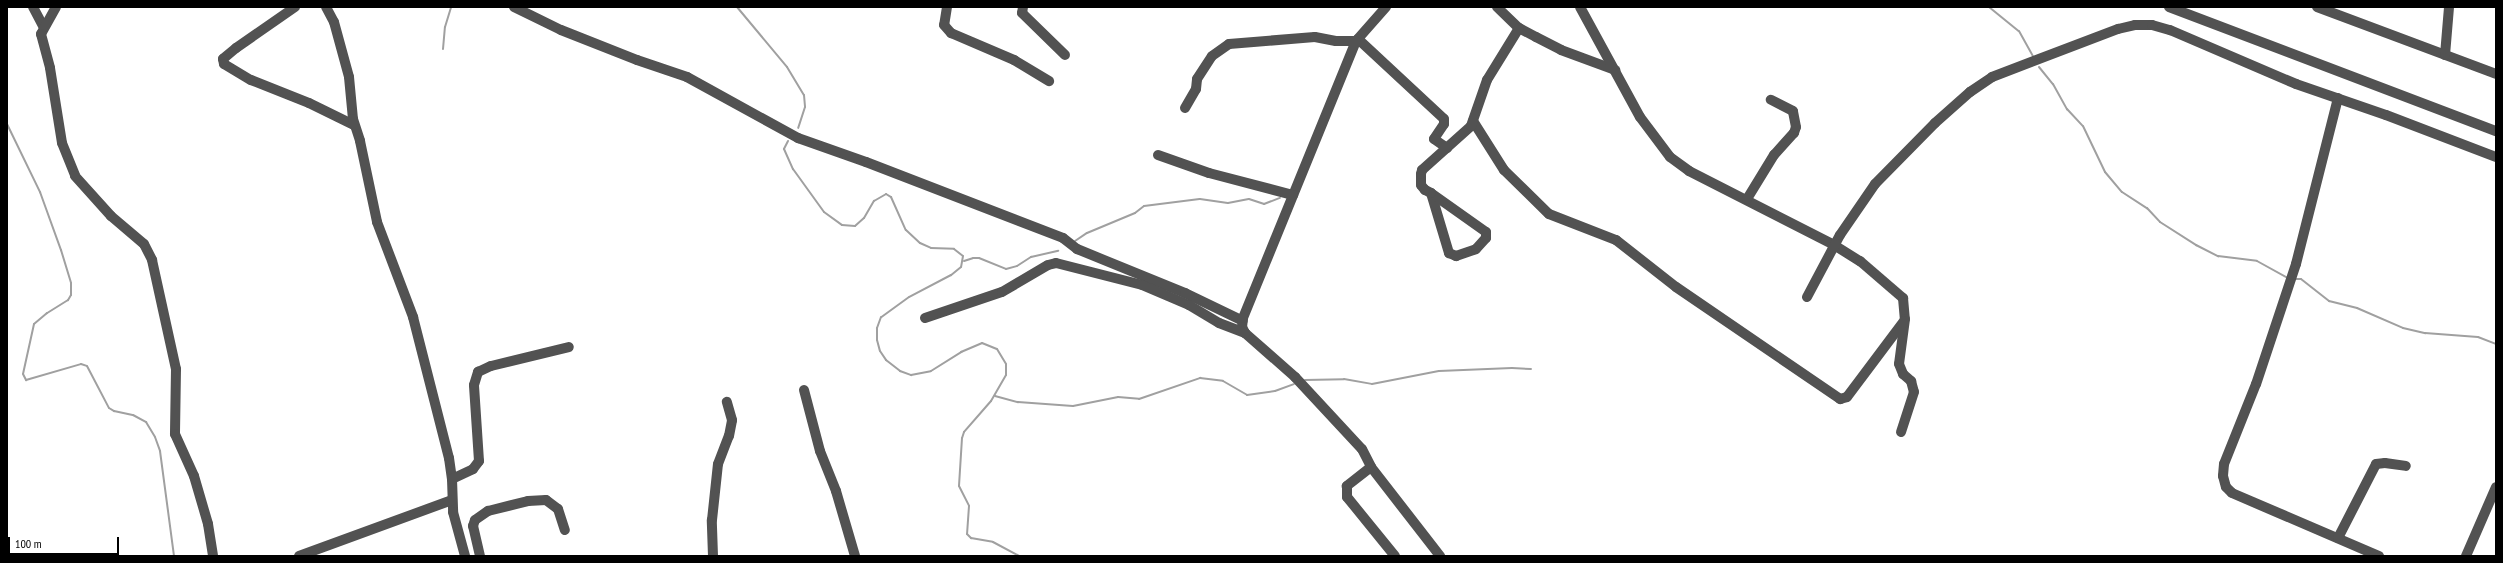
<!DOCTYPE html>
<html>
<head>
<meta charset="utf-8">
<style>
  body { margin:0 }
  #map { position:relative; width:2503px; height:563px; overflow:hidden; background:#fff; font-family:"PT Sans Narrow",sans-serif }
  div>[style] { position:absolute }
  .stream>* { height:2px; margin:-1px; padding:0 1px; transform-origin:1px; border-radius:1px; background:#a0a0a0 }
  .minor>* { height:10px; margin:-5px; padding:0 5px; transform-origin:5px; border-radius:5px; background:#525252 }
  span { translate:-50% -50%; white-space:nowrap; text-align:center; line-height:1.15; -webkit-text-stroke:3.5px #fff; paint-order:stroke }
  .frame { position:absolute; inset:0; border:8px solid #000; pointer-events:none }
  .scale { position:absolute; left:8px; top:537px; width:111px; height:18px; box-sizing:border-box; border:2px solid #000; border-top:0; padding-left:5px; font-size:12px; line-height:14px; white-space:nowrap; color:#000; -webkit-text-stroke:3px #fff; paint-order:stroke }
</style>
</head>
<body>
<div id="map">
  <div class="stream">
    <div style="left:737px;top:7px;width:78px;rotate:50.2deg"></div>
    <div style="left:787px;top:67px;width:33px;rotate:59deg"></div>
    <div style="left:804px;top:95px;width:12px;rotate:85deg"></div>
    <div style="left:805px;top:107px;width:22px;rotate:108deg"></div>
    <div style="left:1989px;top:7px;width:38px;rotate:39deg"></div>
    <div style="left:2019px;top:31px;width:31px;rotate:61deg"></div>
    <div style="left:443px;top:49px;width:22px;rotate:-85deg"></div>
    <div style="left:445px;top:27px;width:21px;rotate:-73deg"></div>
    <div style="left:2039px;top:67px;width:22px;rotate:51deg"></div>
    <div style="left:2053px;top:84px;width:29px;rotate:61deg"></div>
    <div style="left:2067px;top:109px;width:23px;rotate:47deg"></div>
    <div style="left:2083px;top:126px;width:51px;rotate:64.4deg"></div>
    <div style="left:2105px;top:172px;width:26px;rotate:50deg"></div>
    <div style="left:2122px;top:192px;width:30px;rotate:33deg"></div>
    <div style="left:2147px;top:208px;width:19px;rotate:47deg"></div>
    <div style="left:2160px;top:222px;width:43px;rotate:32.6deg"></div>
    <div style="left:2196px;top:245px;width:25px;rotate:27deg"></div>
    <div style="left:2218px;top:256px;width:39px;rotate:7deg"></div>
    <div style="left:2257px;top:261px;width:35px;rotate:29deg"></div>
    <div style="left:7px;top:124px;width:76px;rotate:64.1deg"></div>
    <div style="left:40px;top:192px;width:62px;rotate:70.1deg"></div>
    <div style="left:61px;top:250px;width:34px;rotate:73deg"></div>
    <div style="left:71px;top:283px;width:12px;rotate:90deg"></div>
    <div style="left:71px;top:295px;width:6px;rotate:121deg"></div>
    <div style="left:68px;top:300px;width:25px;rotate:148deg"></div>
    <div style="left:47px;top:313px;width:17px;rotate:140deg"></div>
    <div style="left:34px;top:324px;width:51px;rotate:102.4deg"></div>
    <div style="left:23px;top:374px;width:7px;rotate:63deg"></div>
    <div style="left:26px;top:380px;width:57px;rotate:-16.2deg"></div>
    <div style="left:81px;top:364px;width:6px;rotate:18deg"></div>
    <div style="left:87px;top:366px;width:47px;rotate:62.4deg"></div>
    <div style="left:109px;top:408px;width:6px;rotate:31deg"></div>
    <div style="left:114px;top:411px;width:19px;rotate:12deg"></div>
    <div style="left:133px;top:415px;width:15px;rotate:28deg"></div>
    <div style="left:146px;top:422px;width:17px;rotate:59deg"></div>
    <div style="left:155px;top:437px;width:15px;rotate:70deg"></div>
    <div style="left:160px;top:451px;width:106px;rotate:82.4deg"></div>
    <div style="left:788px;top:141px;width:9px;rotate:117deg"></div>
    <div style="left:784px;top:149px;width:22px;rotate:66deg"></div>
    <div style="left:793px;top:169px;width:53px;rotate:54.2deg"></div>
    <div style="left:824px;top:212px;width:22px;rotate:36deg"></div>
    <div style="left:842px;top:225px;width:13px;rotate:4deg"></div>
    <div style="left:855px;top:226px;width:12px;rotate:-42deg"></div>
    <div style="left:864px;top:218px;width:20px;rotate:-60deg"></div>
    <div style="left:874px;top:201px;width:14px;rotate:-30deg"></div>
    <div style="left:886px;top:194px;width:6px;rotate:31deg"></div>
    <div style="left:891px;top:197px;width:36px;rotate:66deg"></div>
    <div style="left:906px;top:230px;width:19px;rotate:43deg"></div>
    <div style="left:920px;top:243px;width:12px;rotate:24deg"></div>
    <div style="left:931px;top:248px;width:23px;rotate:2deg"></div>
    <div style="left:954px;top:249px;width:11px;rotate:38deg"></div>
    <div style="left:963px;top:256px;width:11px;rotate:100deg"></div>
    <div style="left:961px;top:267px;width:13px;rotate:141deg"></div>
    <div style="left:951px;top:275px;width:47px;rotate:152.4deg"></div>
    <div style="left:909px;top:297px;width:34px;rotate:144deg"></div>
    <div style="left:881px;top:317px;width:12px;rotate:110deg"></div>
    <div style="left:877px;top:328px;width:12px;rotate:90deg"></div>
    <div style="left:877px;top:340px;width:11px;rotate:75deg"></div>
    <div style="left:880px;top:351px;width:11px;rotate:56deg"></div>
    <div style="left:886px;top:360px;width:18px;rotate:38deg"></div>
    <div style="left:900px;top:371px;width:12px;rotate:20deg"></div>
    <div style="left:911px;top:375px;width:20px;rotate:-11deg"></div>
    <div style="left:931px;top:371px;width:36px;rotate:-32deg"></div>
    <div style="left:961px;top:352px;width:23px;rotate:-23deg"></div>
    <div style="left:982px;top:343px;width:16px;rotate:22deg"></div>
    <div style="left:997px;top:349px;width:17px;rotate:59deg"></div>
    <div style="left:1006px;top:364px;width:11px;rotate:90deg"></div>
    <div style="left:1006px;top:375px;width:30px;rotate:120deg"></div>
    <div style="left:991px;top:401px;width:41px;rotate:131.1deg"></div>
    <div style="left:964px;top:432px;width:6px;rotate:108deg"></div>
    <div style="left:962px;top:438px;width:48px;rotate:93.6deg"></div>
    <div style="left:959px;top:486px;width:22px;rotate:63deg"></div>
    <div style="left:969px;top:506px;width:28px;rotate:94deg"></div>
    <div style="left:967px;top:534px;width:6px;rotate:45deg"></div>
    <div style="left:971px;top:538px;width:22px;rotate:10deg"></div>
    <div style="left:993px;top:542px;width:30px;rotate:28deg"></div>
    <div style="left:1075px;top:241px;width:14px;rotate:-34deg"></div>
    <div style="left:1087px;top:233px;width:52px;rotate:-22.6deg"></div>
    <div style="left:1135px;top:213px;width:11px;rotate:-38deg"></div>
    <div style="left:1144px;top:206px;width:56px;rotate:-7.1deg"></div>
    <div style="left:1200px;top:199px;width:28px;rotate:8deg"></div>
    <div style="left:1228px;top:203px;width:21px;rotate:-11deg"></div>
    <div style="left:1249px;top:199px;width:16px;rotate:18deg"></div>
    <div style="left:1264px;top:204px;width:17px;rotate:-21deg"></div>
    <div style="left:964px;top:261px;width:9px;rotate:-18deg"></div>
    <div style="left:973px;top:258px;width:6px"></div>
    <div style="left:979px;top:258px;width:29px;rotate:22deg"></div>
    <div style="left:1006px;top:269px;width:11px;rotate:-15deg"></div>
    <div style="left:1017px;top:266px;width:17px;rotate:-33deg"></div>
    <div style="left:1031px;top:257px;width:28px;rotate:-13deg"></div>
    <div style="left:2296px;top:279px;width:5px"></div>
    <div style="left:2301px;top:279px;width:36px;rotate:38deg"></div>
    <div style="left:2329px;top:301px;width:29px;rotate:14deg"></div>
    <div style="left:2357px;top:308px;width:50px;rotate:23.5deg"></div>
    <div style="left:2403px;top:328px;width:23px;rotate:13deg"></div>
    <div style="left:2425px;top:333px;width:53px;rotate:4.3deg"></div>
    <div style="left:2478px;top:337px;width:19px;rotate:21deg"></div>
    <div style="left:1305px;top:380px;width:39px;rotate:-1deg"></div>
    <div style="left:1344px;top:379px;width:28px;rotate:10deg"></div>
    <div style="left:1372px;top:384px;width:68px;rotate:-11deg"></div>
    <div style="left:1439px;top:371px;width:73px;rotate:-2.4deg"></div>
    <div style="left:1512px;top:368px;width:19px;rotate:3deg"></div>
    <div style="left:995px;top:396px;width:24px;rotate:15deg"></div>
    <div style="left:1018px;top:402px;width:55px;rotate:4.2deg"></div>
    <div style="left:1073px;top:406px;width:46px;rotate:-11.3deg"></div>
    <div style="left:1118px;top:397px;width:21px;rotate:5deg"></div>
    <div style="left:1139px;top:399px;width:65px;rotate:-19deg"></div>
    <div style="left:1200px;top:378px;width:23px;rotate:7deg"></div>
    <div style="left:1223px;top:381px;width:28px;rotate:30deg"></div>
    <div style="left:1247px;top:395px;width:28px;rotate:-8deg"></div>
    <div style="left:1275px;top:391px;width:20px;rotate:-20deg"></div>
  </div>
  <div class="minor">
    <div style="left:33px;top:7px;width:21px;rotate:62deg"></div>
    <div style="left:56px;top:7px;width:31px;rotate:119deg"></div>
    <div style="left:41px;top:34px;width:35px;rotate:75deg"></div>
    <div style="left:50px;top:68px;width:76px;rotate:80.9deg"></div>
    <div style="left:62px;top:143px;width:35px;rotate:68deg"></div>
    <div style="left:75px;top:176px;width:54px;rotate:48deg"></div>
    <div style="left:111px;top:216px;width:43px;rotate:40.3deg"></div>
    <div style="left:144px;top:244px;width:18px;rotate:63deg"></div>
    <div style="left:152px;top:260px;width:112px;rotate:77.6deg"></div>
    <div style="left:176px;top:369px;width:65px;rotate:90.9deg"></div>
    <div style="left:175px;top:434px;width:46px;rotate:65.7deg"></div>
    <div style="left:194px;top:476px;width:50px;rotate:73.7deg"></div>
    <div style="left:208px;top:524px;width:32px;rotate:81deg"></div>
    <div style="left:295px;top:7px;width:72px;rotate:145.2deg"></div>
    <div style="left:236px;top:48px;width:17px;rotate:140deg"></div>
    <div style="left:223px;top:59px;width:5px;rotate:79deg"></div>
    <div style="left:224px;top:64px;width:31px;rotate:31deg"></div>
    <div style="left:251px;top:80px;width:62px;rotate:21.6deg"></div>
    <div style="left:309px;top:103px;width:50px;rotate:26.1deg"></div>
    <div style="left:326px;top:7px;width:17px;rotate:62deg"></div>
    <div style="left:334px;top:22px;width:57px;rotate:74.7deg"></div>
    <div style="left:349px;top:77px;width:42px;rotate:84.6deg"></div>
    <div style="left:353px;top:119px;width:23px;rotate:72deg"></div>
    <div style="left:360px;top:141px;width:83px;rotate:78.1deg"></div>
    <div style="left:377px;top:222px;width:102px;rotate:69.2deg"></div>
    <div style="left:413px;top:317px;width:146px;rotate:75.7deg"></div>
    <div style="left:449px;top:458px;width:21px;rotate:82deg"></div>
    <div style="left:452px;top:479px;width:33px;rotate:88deg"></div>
    <div style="left:453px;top:512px;width:46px;rotate:74.7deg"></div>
    <div style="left:514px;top:7px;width:52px;rotate:26.1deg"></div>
    <div style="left:561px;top:30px;width:82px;rotate:21.5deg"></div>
    <div style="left:637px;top:60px;width:53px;rotate:18.8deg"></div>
    <div style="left:687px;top:77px;width:127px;rotate:28.8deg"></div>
    <div style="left:798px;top:138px;width:72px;rotate:19.4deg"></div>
    <div style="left:866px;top:162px;width:211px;rotate:21.1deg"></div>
    <div style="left:1063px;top:238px;width:18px;rotate:38deg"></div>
    <div style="left:1077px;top:249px;width:117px;rotate:22.2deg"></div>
    <div style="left:1185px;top:293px;width:64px;rotate:25.8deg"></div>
    <div style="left:947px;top:7px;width:18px;rotate:99deg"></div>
    <div style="left:944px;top:25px;width:11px;rotate:49deg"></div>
    <div style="left:951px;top:33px;width:69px;rotate:23.2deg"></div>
    <div style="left:1014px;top:60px;width:41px;rotate:31deg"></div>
    <div style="left:1023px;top:7px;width:6px;rotate:99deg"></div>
    <div style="left:1022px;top:13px;width:60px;rotate:44.3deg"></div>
    <div style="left:1386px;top:7px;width:45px;rotate:131.4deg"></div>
    <div style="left:1356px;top:41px;width:299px;rotate:112.2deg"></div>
    <div style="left:1243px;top:318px;width:9px;rotate:96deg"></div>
    <div style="left:1242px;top:327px;width:7px;rotate:63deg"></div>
    <div style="left:1245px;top:333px;width:67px;rotate:41.3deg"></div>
    <div style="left:1295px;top:377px;width:98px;rotate:47.1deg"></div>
    <div style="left:1362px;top:449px;width:20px;rotate:63deg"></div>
    <div style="left:1371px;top:467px;width:31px;rotate:142deg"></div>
    <div style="left:1347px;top:486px;width:11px;rotate:90deg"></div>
    <div style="left:1347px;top:497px;width:76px;rotate:50.9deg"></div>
    <div style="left:1497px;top:7px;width:30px;rotate:44deg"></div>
    <div style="left:1519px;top:28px;width:19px;rotate:28deg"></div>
    <div style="left:1536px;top:37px;width:28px;rotate:27deg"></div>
    <div style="left:1561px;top:50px;width:58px;rotate:20.3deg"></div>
    <div style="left:1580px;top:7px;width:125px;rotate:61.4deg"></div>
    <div style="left:1640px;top:117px;width:50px;rotate:53.1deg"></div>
    <div style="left:1670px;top:157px;width:24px;rotate:36deg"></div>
    <div style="left:1689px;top:171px;width:163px;rotate:27deg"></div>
    <div style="left:1834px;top:245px;width:31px;rotate:32deg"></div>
    <div style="left:1860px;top:261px;width:57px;rotate:40.7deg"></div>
    <div style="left:1903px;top:298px;width:21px;rotate:85deg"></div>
    <div style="left:1905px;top:319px;width:45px;rotate:97.6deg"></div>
    <div style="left:1899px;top:364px;width:11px;rotate:68deg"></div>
    <div style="left:1903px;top:374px;width:11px;rotate:41deg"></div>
    <div style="left:1911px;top:381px;width:11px;rotate:75deg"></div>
    <div style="left:1914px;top:392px;width:42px;rotate:108deg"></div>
    <div style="left:2169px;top:7px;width:350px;rotate:20.8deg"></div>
    <div style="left:2317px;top:7px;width:191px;rotate:20.5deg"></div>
    <div style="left:1358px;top:39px;width:117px;rotate:42.9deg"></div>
    <div style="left:1444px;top:119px;width:5px;rotate:90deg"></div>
    <div style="left:1444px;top:124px;width:18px;rotate:124deg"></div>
    <div style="left:1434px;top:139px;width:16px;rotate:35deg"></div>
    <div style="left:2445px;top:55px;width:48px;rotate:-85.2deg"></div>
    <div style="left:2338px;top:98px;width:171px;rotate:104.2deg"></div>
    <div style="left:2296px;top:264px;width:126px;rotate:108.4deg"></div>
    <div style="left:2256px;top:384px;width:86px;rotate:111.8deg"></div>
    <div style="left:2224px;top:464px;width:12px;rotate:95deg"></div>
    <div style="left:2223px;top:476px;width:11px;rotate:75deg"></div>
    <div style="left:2226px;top:487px;width:8px;rotate:45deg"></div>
    <div style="left:2232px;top:493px;width:160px;rotate:23.2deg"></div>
    <div style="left:1185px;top:108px;width:22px;rotate:-60deg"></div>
    <div style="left:1196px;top:89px;width:10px;rotate:-84deg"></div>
    <div style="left:1197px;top:79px;width:27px;rotate:-57deg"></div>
    <div style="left:1212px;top:56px;width:21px;rotate:-35deg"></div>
    <div style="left:1229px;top:44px;width:86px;rotate:-4.7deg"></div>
    <div style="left:1315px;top:37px;width:21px;rotate:11deg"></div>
    <div style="left:1336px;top:41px;width:20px"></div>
    <div style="left:1473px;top:121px;width:58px;rotate:57.7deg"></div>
    <div style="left:1504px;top:170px;width:63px;rotate:44.4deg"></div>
    <div style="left:1549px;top:214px;width:72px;rotate:21.2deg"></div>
    <div style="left:1616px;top:240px;width:76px;rotate:38.1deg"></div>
    <div style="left:1676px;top:287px;width:199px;rotate:34.3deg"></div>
    <div style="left:1840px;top:399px;width:7px;rotate:-16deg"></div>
    <div style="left:1847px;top:397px;width:95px;rotate:-53.1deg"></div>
    <div style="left:1158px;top:155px;width:54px;rotate:19.4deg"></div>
    <div style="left:1209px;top:173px;width:87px;rotate:14.7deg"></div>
    <div style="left:1431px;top:193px;width:63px;rotate:73.3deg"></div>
    <div style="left:1449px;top:253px;width:8px;rotate:23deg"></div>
    <div style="left:1456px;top:256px;width:21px;rotate:-19deg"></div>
    <div style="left:1476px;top:249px;width:15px;rotate:-48deg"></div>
    <div style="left:1486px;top:238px;width:6px;rotate:-90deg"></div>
    <div style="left:1486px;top:232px;width:67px;rotate:-144.7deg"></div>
    <div style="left:1431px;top:193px;width:7px;rotate:-153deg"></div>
    <div style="left:1425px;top:190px;width:6px;rotate:-129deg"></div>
    <div style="left:1421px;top:185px;width:11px;rotate:-90deg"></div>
    <div style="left:1421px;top:174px;width:4px;rotate:-76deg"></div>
    <div style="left:1422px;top:170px;width:66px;rotate:-41.9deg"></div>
    <div style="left:1471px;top:126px;width:49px;rotate:-70.8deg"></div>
    <div style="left:1487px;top:80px;width:61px;rotate:-58.4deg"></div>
    <div style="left:1747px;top:199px;width:52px;rotate:-58.5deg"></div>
    <div style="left:1774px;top:155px;width:30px;rotate:-48deg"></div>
    <div style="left:1794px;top:133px;width:6px;rotate:-72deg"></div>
    <div style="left:1796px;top:127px;width:16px;rotate:-101deg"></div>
    <div style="left:1793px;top:111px;width:25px;rotate:-153deg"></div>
    <div style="left:1807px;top:297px;width:70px;rotate:-62deg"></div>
    <div style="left:1840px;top:235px;width:62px;rotate:-55.5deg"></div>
    <div style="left:1875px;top:184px;width:86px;rotate:-45.5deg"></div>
    <div style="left:1935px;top:123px;width:47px;rotate:-41.5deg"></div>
    <div style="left:1970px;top:92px;width:27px;rotate:-34deg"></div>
    <div style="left:1992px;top:77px;width:135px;rotate:-20.9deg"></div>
    <div style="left:2118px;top:29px;width:17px;rotate:-13deg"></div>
    <div style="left:2135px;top:25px;width:17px"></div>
    <div style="left:2152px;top:25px;width:19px;rotate:16deg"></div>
    <div style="left:2170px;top:30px;width:137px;rotate:23.2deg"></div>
    <div style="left:2296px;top:84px;width:95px;rotate:19deg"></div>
    <div style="left:2386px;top:115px;width:118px;rotate:20.9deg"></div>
    <div style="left:925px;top:318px;width:81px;rotate:-18.7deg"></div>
    <div style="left:1002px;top:292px;width:53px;rotate:-30.4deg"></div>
    <div style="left:1048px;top:265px;width:8px;rotate:-14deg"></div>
    <div style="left:1056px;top:263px;width:89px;rotate:14.3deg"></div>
    <div style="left:1142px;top:285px;width:51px;rotate:23.1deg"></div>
    <div style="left:1189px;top:305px;width:35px;rotate:31deg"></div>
    <div style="left:1219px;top:323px;width:28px;rotate:21deg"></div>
    <div style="left:804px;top:390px;width:63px;rotate:75.3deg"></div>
    <div style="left:820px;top:451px;width:43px;rotate:68.2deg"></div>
    <div style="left:836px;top:491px;width:68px;rotate:73.7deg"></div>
    <div style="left:1371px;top:467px;width:113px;rotate:52.2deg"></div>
    <div style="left:452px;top:479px;width:23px;rotate:-25deg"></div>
    <div style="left:473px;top:469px;width:10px;rotate:-53deg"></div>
    <div style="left:479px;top:461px;width:76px;rotate:-93.8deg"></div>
    <div style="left:474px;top:385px;width:14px;rotate:-73deg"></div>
    <div style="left:478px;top:372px;width:14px;rotate:-25deg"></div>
    <div style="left:491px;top:366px;width:80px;rotate:-13.7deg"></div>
    <div style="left:2338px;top:538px;width:83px;rotate:-62.8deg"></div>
    <div style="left:2376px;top:464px;width:9px;rotate:-6deg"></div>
    <div style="left:2385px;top:463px;width:21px;rotate:8deg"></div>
    <div style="left:299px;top:556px;width:163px;rotate:-20.1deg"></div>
    <div style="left:480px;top:556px;width:31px;rotate:-103deg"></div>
    <div style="left:473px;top:526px;width:6px;rotate:-72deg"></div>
    <div style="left:475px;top:520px;width:16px;rotate:-35deg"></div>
    <div style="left:488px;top:511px;width:41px;rotate:-14deg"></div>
    <div style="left:528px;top:501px;width:18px;rotate:-3deg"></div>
    <div style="left:546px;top:500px;width:15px;rotate:37deg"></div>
    <div style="left:558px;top:509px;width:22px;rotate:72deg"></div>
    <div style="left:713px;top:556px;width:36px;rotate:-92deg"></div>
    <div style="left:712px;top:520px;width:56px;rotate:-83.9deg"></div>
    <div style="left:718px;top:464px;width:30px;rotate:-69deg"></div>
    <div style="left:729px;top:436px;width:16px;rotate:-79deg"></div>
    <div style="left:732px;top:420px;width:19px;rotate:-106deg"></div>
    <div style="left:2466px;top:556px;width:75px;rotate:-66.5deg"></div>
  </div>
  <div class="frame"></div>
  <div class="scale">100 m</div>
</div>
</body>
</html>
